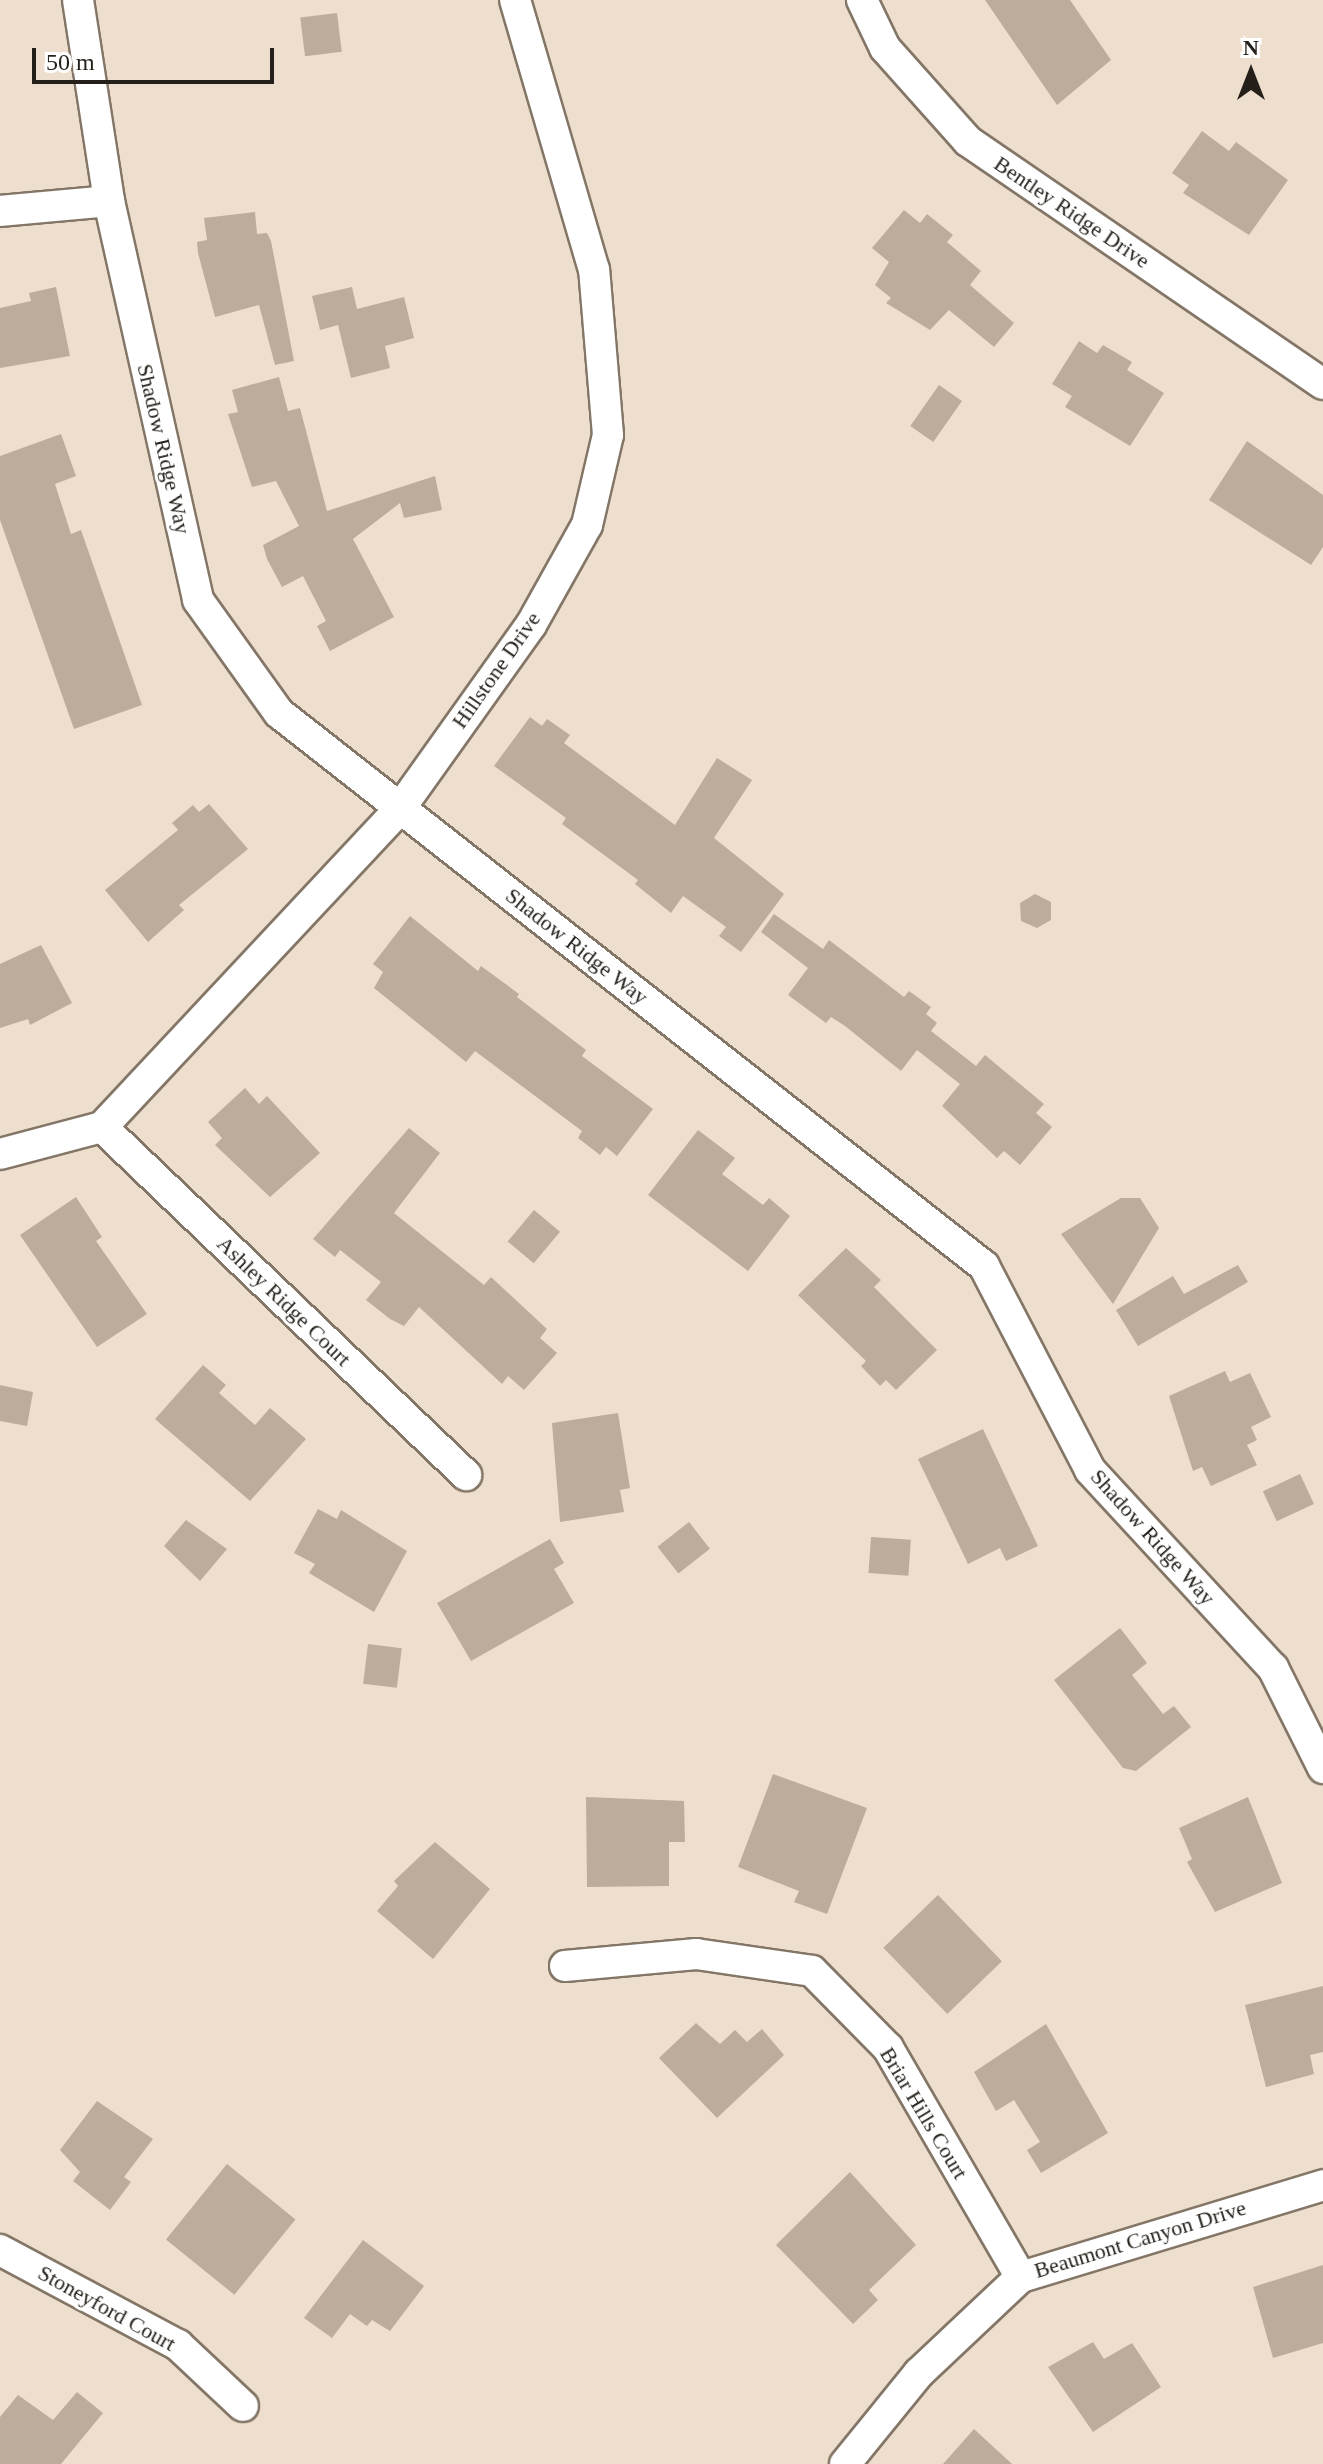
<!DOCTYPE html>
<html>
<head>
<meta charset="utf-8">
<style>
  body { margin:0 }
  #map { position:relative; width:1323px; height:2464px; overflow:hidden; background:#eedece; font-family:"Times New Roman",serif }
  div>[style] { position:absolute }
  .building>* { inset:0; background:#bbac9c; transform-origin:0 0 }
  .roads { filter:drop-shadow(2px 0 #847667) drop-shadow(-2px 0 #847667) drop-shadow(0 2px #847667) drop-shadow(0 -2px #847667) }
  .street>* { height:30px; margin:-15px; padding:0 15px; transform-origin:15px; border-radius:15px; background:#fff }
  span { translate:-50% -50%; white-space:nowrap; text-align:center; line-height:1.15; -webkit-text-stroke:6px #fff; paint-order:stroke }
  .street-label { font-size:22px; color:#241f19 }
  .north { position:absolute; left:1211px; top:32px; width:80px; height:80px; -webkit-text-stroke:6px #fff; paint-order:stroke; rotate:0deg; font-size:22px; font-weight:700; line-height:32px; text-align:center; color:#241f19 }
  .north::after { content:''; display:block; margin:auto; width:28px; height:36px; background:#241f19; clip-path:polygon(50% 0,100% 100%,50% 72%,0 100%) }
  .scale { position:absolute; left:32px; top:48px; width:242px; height:36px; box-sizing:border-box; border:4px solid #241f19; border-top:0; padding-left:10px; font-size:24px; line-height:28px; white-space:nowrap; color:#241f19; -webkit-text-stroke:6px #fff; paint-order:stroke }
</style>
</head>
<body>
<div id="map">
  <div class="building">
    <div style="clip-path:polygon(985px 0,1070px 0,1111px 60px,1057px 105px)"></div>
    <div style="left:337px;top:13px;width:39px;height:37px;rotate:83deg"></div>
    <div style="clip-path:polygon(1202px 131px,1229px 151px,1236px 142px,1288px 180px,1249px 235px,1183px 193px,1189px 185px,1172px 173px)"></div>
    <div style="clip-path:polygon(904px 210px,920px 223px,927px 214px,953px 235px,947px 242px,981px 271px,970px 285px,1014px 323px,994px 347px,949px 310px,930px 330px,886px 303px,891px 298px,875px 285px,889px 262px,872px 248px)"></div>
    <div style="clip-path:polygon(255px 212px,257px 234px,267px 233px,271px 241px,294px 361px,275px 365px,259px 305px,215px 317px,198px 253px,197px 242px,207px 240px,204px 218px)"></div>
    <div style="clip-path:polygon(56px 287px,70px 356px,0 368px,0 308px,31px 301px,29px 293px)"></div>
    <div style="clip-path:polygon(352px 287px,357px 309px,404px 297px,414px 338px,385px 346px,390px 368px,351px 378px,338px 325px,320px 330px,312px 296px)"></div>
    <div style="clip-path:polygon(1079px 341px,1097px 353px,1103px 345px,1132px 362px,1127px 370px,1164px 393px,1130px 446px,1065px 407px,1072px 396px,1052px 384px)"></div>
    <div style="clip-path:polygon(279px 377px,288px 411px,300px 408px,327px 511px,435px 476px,442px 510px,404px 518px,400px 503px,353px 539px,394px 617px,330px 651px,317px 626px,326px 621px,303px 576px,282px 587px,267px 559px,263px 545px,299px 526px,276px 481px,252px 487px,228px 414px,238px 412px,232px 390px)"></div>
    <div style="left:939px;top:385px;width:28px;height:50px;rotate:35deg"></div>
    <div style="clip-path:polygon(61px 434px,76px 476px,55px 484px,71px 534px,81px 530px,142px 705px,74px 729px,0 520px,0 456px)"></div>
    <div style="clip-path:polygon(1247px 441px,1323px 495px,1323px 547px,1311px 565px,1209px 500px)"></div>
    <div style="clip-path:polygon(530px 717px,542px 726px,547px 719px,570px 735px,564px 743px,675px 825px,717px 758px,752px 780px,714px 838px,784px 894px,741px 952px,719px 936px,726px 927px,683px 896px,671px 913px,635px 884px,638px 880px,562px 824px,566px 818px,494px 766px)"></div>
    <div style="clip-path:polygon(209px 804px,248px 849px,179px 905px,184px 910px,148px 942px,105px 890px,178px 830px,172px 823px,193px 805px,199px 812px)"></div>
    <div style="clip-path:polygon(1035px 894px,1051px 902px,1051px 920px,1037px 928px,1021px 921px,1020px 903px)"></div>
    <div style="clip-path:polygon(774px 914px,823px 949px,829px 940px,904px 997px,909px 991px,931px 1007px,926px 1014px,937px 1023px,931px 1031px,976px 1066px,985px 1055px,1044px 1104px,1036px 1113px,1052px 1127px,1020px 1165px,1004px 1151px,997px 1158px,942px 1106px,960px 1084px,917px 1050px,901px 1071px,845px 1026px,831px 1017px,826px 1023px,788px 995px,808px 968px,761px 932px)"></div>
    <div style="clip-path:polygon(410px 916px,478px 971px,481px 966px,519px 994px,517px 997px,586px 1050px,582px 1056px,653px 1109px,617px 1156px,606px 1147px,600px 1155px,578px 1138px,582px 1131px,475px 1051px,466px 1062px,374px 988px,383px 972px,373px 964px)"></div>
    <div style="clip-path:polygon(41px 945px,72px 1003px,30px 1025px,28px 1019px,0 1028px,0 964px)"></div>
    <div style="clip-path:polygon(245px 1088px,259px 1104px,267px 1096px,320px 1153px,270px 1197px,215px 1145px,222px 1138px,208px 1122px)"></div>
    <div style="clip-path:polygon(409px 1128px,440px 1153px,394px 1213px,484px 1285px,491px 1277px,547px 1329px,540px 1338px,557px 1353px,524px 1390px,508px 1376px,502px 1384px,419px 1307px,404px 1326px,390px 1319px,366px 1300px,381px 1282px,340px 1250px,335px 1257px,313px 1239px)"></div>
    <div style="clip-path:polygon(698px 1130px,735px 1158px,722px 1174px,763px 1205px,769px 1198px,790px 1216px,748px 1271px,648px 1195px)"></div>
    <div style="clip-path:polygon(76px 1197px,102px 1237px,96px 1241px,147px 1314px,97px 1347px,20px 1235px)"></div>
    <div style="clip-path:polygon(1121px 1198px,1140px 1198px,1159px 1228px,1113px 1304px,1061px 1234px)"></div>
    <div style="left:534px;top:1210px;width:34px;height:41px;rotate:40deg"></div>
    <div style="clip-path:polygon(846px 1248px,881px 1280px,874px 1287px,937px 1350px,896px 1390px,886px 1380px,880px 1386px,861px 1366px,866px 1361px,798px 1295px)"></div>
    <div style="clip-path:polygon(1238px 1265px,1248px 1282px,1138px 1346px,1116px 1310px,1173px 1276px,1184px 1294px)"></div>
    <div style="clip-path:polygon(203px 1365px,226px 1385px,219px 1393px,255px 1425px,270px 1408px,306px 1439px,250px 1501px,155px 1419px)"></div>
    <div style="clip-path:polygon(1225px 1371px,1230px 1382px,1250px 1373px,1271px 1417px,1251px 1427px,1257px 1440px,1247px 1445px,1257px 1465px,1211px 1486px,1202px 1467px,1193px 1471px,1169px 1396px)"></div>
    <div style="clip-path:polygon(0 1385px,33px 1392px,27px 1426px,0 1421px)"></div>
    <div style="clip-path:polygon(618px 1413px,630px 1488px,620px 1490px,624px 1512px,560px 1522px,552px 1423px)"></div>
    <div style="clip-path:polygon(983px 1429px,1038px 1546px,1006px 1561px,1000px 1548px,968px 1564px,918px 1459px)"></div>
    <div style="left:1300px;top:1474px;width:33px;height:41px;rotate:65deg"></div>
    <div style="clip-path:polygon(318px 1509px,337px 1519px,341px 1510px,407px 1551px,374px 1612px,309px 1573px,315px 1564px,294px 1553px)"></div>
    <div style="clip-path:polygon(186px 1520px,227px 1549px,200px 1581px,164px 1546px)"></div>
    <div style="left:689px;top:1522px;width:34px;height:40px;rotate:52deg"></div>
    <div style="left:871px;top:1537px;width:40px;height:36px;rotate:4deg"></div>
    <div style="clip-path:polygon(550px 1539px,564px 1563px,554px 1569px,574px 1603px,471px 1661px,437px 1603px)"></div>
    <div style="clip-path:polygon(1120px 1628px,1147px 1663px,1132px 1675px,1163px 1714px,1174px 1706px,1191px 1727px,1136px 1771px,1123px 1768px,1054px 1680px)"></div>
    <div style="left:368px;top:1644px;width:34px;height:40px;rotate:7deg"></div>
    <div style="clip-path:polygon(773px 1774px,867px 1808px,827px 1914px,794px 1902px,799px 1891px,738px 1867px)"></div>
    <div style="clip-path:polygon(586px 1797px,684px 1801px,685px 1842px,669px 1842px,669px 1886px,587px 1887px)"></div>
    <div style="clip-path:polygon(1248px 1797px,1282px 1883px,1215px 1912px,1187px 1862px,1192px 1859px,1179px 1828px)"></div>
    <div style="clip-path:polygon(435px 1842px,490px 1889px,433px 1959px,377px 1911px,398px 1886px,394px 1881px)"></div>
    <div style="left:938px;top:1895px;width:92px;height:76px;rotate:46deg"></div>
    <div style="clip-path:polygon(1323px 1986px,1323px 2052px,1310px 2055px,1314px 2074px,1266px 2087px,1245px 2005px)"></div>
    <div style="clip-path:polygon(696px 2023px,720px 2044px,735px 2030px,747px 2042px,762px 2029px,784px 2055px,717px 2118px,659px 2058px)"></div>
    <div style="clip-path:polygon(1046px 2024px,1108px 2133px,1041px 2173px,1027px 2150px,1040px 2142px,1014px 2100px,996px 2111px,974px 2072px)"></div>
    <div style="clip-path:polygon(97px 2101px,153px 2139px,124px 2177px,131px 2182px,110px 2210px,73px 2181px,80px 2172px,60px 2150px)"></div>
    <div style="left:227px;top:2164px;width:88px;height:97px;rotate:39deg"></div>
    <div style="clip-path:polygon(850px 2172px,916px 2245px,869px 2290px,878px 2300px,853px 2324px,776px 2245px)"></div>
    <div style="clip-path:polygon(363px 2240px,424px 2286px,390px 2331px,372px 2320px,367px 2326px,350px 2314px,332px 2338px,304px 2318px)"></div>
    <div style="clip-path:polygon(1323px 2265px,1323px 2343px,1273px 2358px,1253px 2287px)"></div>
    <div style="clip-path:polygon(1093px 2342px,1104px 2359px,1132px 2343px,1161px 2387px,1093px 2432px,1048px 2367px)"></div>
    <div style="clip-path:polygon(77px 2392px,103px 2413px,61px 2464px,0 2464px,0 2417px,18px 2395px,53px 2420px)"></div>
    <div style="clip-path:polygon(974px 2429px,1012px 2464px,943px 2464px)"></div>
  </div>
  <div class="roads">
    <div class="street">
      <div style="left:78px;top:0;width:203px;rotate:81.2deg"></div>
      <div style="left:109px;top:201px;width:409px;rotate:77.4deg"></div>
      <div style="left:198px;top:600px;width:139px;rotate:54.4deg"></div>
      <div style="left:279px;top:713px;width:896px;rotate:38.11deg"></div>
      <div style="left:984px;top:1266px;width:230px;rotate:62.5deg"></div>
      <div style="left:1090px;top:1470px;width:270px;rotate:47.3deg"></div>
      <div style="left:1273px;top:1668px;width:112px;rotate:63.4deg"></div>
      <div style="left:862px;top:0;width:53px;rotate:64.4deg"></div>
      <div style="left:885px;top:48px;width:125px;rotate:48.3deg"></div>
      <div style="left:968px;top:141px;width:430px;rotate:34.4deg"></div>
      <div style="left:0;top:211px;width:109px;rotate:-5.2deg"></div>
      <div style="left:102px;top:1127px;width:504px;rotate:43.71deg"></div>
      <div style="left:0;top:1154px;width:106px;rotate:-14.8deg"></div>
      <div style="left:102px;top:1127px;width:438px;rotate:-46.9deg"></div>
      <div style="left:401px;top:807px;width:224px;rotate:-54.5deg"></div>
      <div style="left:531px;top:625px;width:115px;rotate:-60.8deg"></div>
      <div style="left:587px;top:525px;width:92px;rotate:-76.9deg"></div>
      <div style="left:608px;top:435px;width:166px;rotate:-94.8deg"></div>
      <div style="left:594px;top:270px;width:281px;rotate:-106.3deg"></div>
      <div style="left:565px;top:1966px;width:132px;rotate:-5.2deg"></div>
      <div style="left:696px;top:1954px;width:117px;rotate:8.3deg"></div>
      <div style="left:812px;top:1971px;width:108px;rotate:45.4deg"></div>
      <div style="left:888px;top:2048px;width:265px;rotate:59.9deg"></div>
      <div style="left:0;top:2250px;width:202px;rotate:28.1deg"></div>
      <div style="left:178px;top:2345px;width:89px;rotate:43.2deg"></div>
      <div style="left:845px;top:2464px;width:117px;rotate:-50.9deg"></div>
      <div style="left:919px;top:2373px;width:140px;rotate:-43.3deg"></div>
      <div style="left:1021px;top:2277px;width:316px;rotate:-16.9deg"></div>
    </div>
  </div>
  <div class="street-label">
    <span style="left:1072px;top:212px;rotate:34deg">Bentley Ridge Drive</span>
    <span style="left:164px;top:449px;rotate:77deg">Shadow Ridge Way</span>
    <span style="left:496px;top:670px;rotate:-55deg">Hillstone Drive</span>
    <span style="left:577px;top:946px;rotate:38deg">Shadow Ridge Way</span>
    <span style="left:284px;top:1301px;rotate:44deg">Ashley Ridge Court</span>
    <span style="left:1153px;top:1537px;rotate:48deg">Shadow Ridge Way</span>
    <span style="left:924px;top:2113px;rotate:59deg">Briar Hills Court</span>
    <span style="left:1140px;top:2239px;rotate:-17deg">Beaumont Canyon Drive</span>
    <span style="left:107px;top:2308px;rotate:29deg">Stoneyford Court</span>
  </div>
  <div class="north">N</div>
  <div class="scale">50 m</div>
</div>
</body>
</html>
